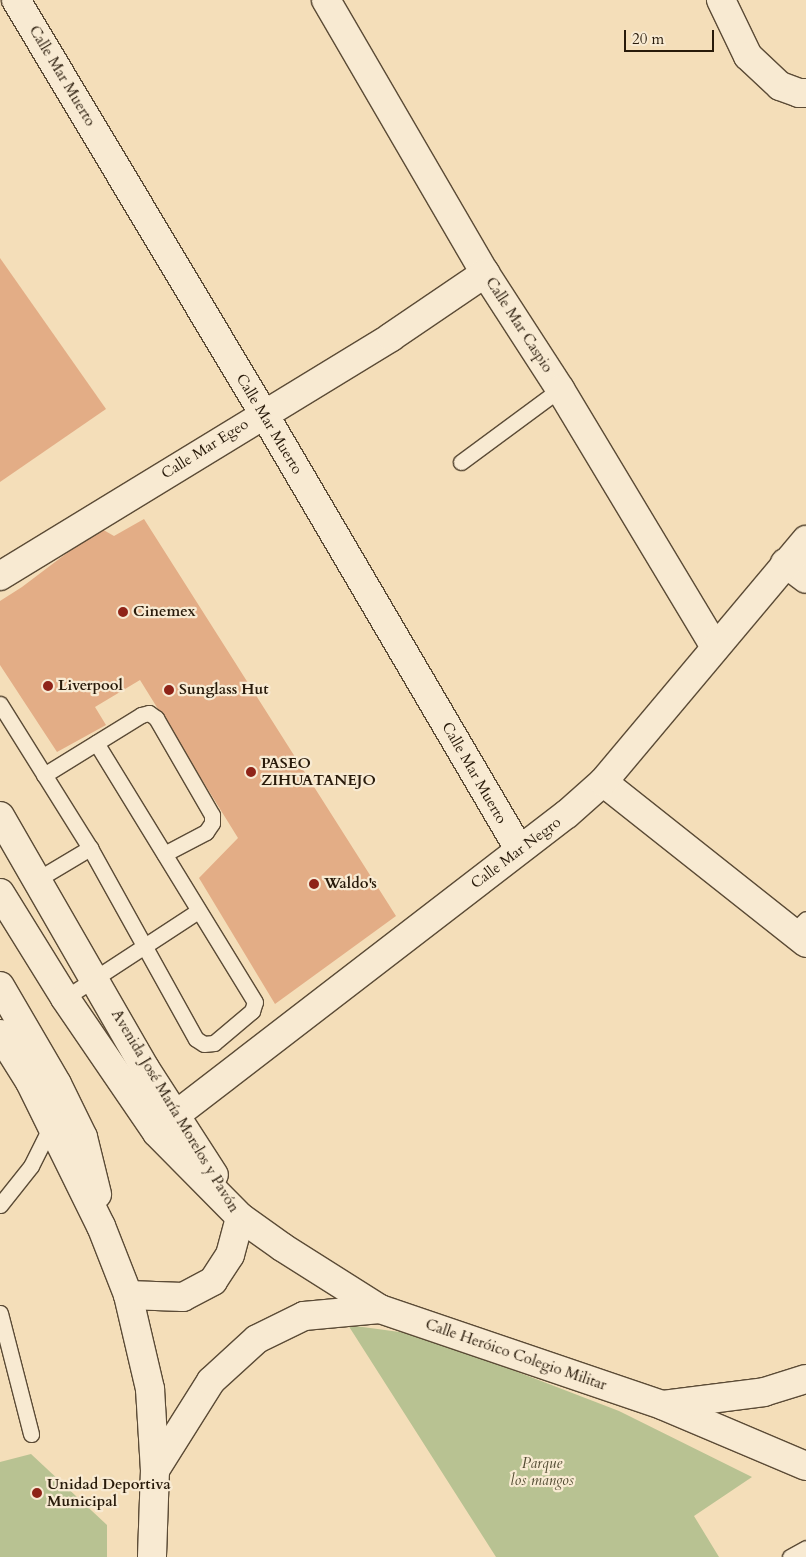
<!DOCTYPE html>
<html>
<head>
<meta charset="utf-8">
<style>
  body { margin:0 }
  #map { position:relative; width:806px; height:1557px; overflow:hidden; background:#f4deb9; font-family:Cardo,serif }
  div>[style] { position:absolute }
  .green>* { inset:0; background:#b8c292 }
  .building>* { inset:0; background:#e3ad86 }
  .roads { filter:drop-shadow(1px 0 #5b4b36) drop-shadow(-1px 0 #5b4b36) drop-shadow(0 1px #5b4b36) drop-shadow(0 -1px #5b4b36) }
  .lane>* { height:15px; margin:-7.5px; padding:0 7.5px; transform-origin:7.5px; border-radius:7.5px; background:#f8ead2 }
  .street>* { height:28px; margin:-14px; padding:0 14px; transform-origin:14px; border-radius:14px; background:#f8ead2 }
  .secondary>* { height:28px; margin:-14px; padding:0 14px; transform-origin:14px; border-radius:14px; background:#f8ead2 }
  .dots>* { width:14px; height:14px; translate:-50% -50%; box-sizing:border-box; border:2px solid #f8ead2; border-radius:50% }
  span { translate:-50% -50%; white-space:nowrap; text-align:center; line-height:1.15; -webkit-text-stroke:4.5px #f8ead2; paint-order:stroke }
  .street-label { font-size:15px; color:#281a0a }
  .poi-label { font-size:15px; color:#281a0a; font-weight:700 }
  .left { translate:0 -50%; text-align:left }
  .park-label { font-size:15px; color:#534c33; font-style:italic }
  .scale { position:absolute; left:624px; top:30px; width:90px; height:22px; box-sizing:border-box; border:2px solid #281a0a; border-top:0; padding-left:6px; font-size:15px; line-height:18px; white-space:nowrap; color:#281a0a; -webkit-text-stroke:4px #f8ead2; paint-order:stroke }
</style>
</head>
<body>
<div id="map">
  <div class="green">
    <div style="clip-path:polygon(348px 1325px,407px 1333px,484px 1359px,619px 1411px,752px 1477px,694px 1516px,719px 1557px,496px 1557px)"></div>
    <div style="clip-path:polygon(31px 1454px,107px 1525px,107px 1557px,0 1557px,0 1462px)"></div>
  </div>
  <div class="building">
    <div style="clip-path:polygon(0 258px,106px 409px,0 482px)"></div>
    <div style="clip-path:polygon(144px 519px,396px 916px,275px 1004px,199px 878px,238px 838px,140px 680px,95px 707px,106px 725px,57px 752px,0 665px,0 601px,22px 587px,100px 528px,114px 536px)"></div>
  </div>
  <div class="roads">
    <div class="lane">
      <div style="left:461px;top:462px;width:123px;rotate:-36.4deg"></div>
      <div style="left:0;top:704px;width:170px;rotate:58deg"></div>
      <div style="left:90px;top:848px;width:218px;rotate:61deg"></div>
      <div style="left:196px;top:1039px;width:9px;rotate:32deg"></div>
      <div style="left:204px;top:1044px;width:10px;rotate:-6deg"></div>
      <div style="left:214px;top:1043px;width:50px;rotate:-40.1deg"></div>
      <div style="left:252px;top:1011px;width:9px;rotate:-72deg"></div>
      <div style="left:255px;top:1002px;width:304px;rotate:-121.5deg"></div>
      <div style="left:44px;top:775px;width:114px;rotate:-31.7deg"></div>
      <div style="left:141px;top:715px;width:8px;rotate:-14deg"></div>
      <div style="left:149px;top:713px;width:9px;rotate:36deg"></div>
      <div style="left:156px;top:718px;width:112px;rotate:60deg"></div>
      <div style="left:212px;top:815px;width:8px;rotate:90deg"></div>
      <div style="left:212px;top:823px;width:11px;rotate:124deg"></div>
      <div style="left:206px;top:832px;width:47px;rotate:152.4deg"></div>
      <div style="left:38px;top:879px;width:61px;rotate:-30.8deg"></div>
      <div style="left:793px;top:932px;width:18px;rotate:-45deg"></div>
      <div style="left:65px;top:998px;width:159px;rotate:-33.2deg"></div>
      <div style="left:0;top:1205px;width:50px;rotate:-51.5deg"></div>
      <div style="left:31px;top:1166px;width:47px;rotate:-63.4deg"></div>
      <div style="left:0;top:1313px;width:125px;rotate:75.6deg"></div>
      <div style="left:790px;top:1557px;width:18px;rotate:-29deg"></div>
    </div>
    <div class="street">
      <div style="left:16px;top:0;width:483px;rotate:59.1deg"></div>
      <div style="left:264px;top:414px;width:504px;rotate:59.62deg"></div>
      <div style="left:326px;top:0;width:316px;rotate:59.8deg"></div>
      <div style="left:485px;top:273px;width:138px;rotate:57.1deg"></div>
      <div style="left:560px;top:389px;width:301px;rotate:59deg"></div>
      <div style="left:721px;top:0;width:62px;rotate:64.3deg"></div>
      <div style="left:748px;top:56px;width:44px;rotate:43.2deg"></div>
      <div style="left:780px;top:86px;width:20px;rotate:20deg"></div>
      <div style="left:799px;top:93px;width:7px"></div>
      <div style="left:785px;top:563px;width:26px;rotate:37deg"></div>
      <div style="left:0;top:576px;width:458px;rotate:-31.4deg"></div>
      <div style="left:391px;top:337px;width:114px;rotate:-34.2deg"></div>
      <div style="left:603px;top:782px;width:259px;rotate:38.4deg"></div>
      <div style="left:159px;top:1131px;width:25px;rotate:-43deg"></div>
      <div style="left:177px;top:1114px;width:492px;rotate:-37.6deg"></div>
      <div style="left:567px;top:814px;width:48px;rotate:-41.6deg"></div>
      <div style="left:603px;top:782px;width:316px;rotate:-50deg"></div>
    </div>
    <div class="secondary">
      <div style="left:0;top:816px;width:291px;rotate:60.1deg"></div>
      <div style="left:145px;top:1068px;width:127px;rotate:57.2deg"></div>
      <div style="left:0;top:893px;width:123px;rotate:58.2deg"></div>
      <div style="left:65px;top:998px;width:163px;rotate:55.7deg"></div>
      <div style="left:157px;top:1133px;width:118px;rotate:45.3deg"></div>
      <div style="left:240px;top:1217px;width:52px;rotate:35.5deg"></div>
      <div style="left:282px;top:1247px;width:116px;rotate:32.3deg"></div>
      <div style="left:380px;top:1309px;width:298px;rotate:18.8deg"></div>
      <div style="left:662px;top:1405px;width:156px;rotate:23deg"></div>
      <div style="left:0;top:986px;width:113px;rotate:59.8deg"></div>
      <div style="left:57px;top:1084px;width:59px;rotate:63.9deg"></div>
      <div style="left:83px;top:1137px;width:59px;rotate:76.2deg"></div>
      <div style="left:0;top:1034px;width:57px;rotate:58deg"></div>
      <div style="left:30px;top:1082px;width:161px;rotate:63.8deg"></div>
      <div style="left:101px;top:1226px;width:74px;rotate:68.6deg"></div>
      <div style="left:128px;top:1295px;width:97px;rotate:76.8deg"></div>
      <div style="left:150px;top:1389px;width:81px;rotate:86.5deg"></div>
      <div style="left:155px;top:1470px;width:87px;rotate:92deg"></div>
      <div style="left:128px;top:1295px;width:55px;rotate:2.1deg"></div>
      <div style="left:183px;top:1297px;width:34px;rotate:-28deg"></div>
      <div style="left:213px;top:1281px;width:31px;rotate:-57deg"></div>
      <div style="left:230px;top:1255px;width:39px;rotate:-75deg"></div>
      <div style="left:663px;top:1405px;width:102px;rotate:-7.3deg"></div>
      <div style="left:764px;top:1392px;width:44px;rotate:-17.2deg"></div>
      <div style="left:155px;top:1470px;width:105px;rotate:-57.8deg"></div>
      <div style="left:211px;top:1381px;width:62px;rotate:-42.4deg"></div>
      <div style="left:257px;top:1339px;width:52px;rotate:-26.1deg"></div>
      <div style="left:304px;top:1316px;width:76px;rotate:-5.3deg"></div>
    </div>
  </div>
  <div class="dots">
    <div style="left:123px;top:612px;background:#8f2418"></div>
    <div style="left:48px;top:686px;background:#8f2418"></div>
    <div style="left:169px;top:690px;background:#8f2418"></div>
    <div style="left:251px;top:772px;background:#8f2418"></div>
    <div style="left:314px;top:884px;background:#8f2418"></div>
    <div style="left:37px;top:1493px;background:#8f2418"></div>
  </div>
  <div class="street-label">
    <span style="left:62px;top:76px;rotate:59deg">Calle Mar Muerto</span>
    <span style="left:519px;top:325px;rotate:57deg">Calle Mar Caspio</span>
    <span style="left:269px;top:424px;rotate:59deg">Calle Mar Muerto</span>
    <span style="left:205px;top:449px;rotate:-32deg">Calle Mar Egeo</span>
    <span style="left:474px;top:773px;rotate:60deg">Calle Mar Muerto</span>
    <span style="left:516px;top:853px;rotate:-37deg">Calle Mar Negro</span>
    <span style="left:175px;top:1111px;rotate:59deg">Avenida José María Morelos y Pavón</span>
    <span style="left:516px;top:1355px;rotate:19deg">Calle Heróico Colegio Militar</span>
  </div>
  <div class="poi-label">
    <span class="left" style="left:133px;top:612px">Cinemex</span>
    <span class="left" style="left:58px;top:686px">Liverpool</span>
    <span class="left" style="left:179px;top:690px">Sunglass Hut</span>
    <span class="left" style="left:261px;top:772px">PASEO<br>ZIHUATANEJO</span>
    <span class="left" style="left:324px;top:884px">Waldo's</span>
    <span class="left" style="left:47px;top:1493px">Unidad Deportiva<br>Municipal</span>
  </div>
  <div class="park-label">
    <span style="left:542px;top:1472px">Parque<br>los mangos</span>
  </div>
  <div class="scale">20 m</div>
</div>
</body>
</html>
